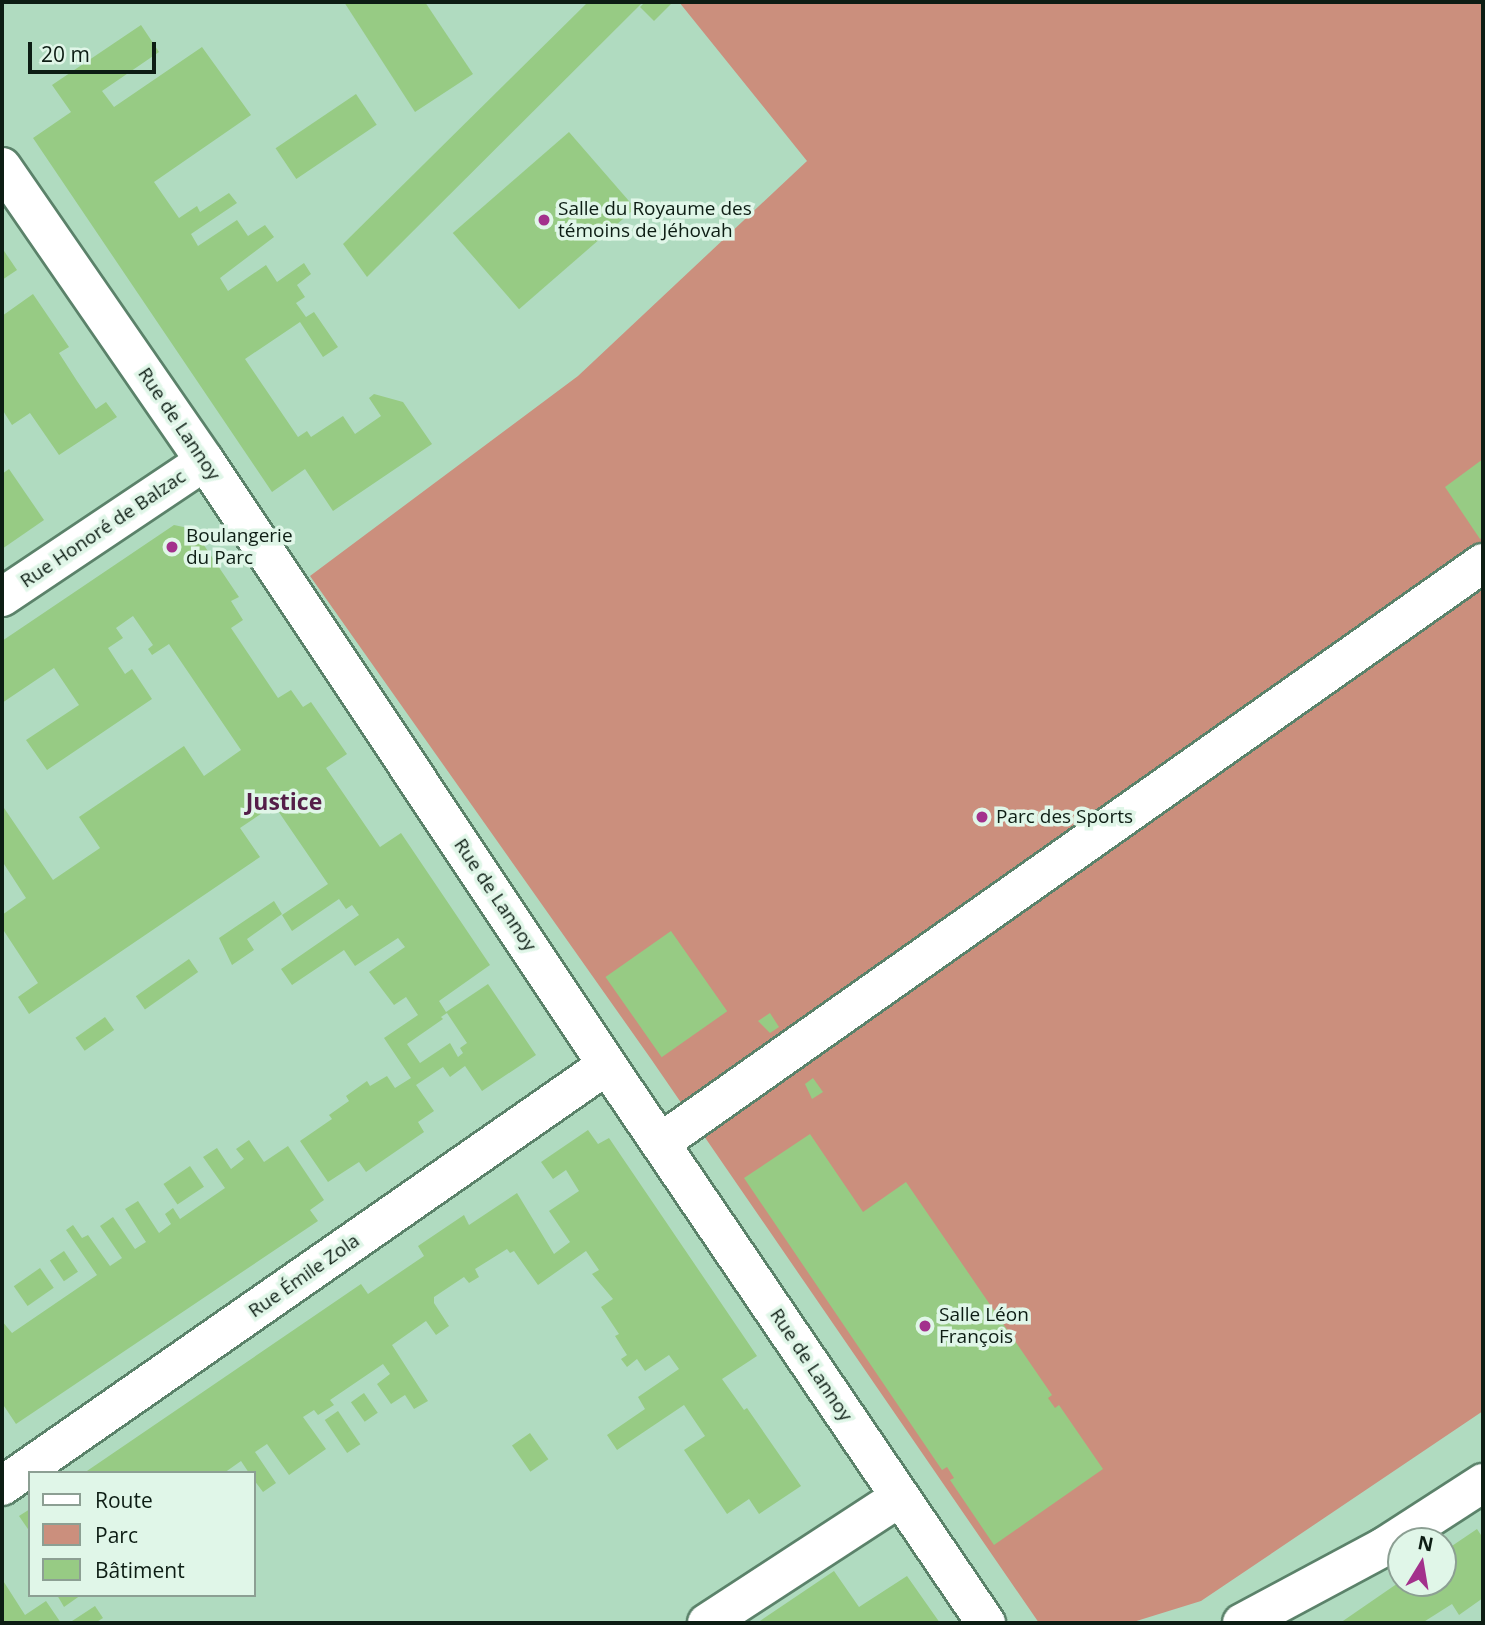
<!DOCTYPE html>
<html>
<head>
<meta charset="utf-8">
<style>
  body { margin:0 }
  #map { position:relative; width:1485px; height:1625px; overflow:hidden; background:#b0dbc0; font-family:"Open Sans",sans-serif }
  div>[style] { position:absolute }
  .green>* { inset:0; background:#cb8f7d }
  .building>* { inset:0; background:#97cb84; transform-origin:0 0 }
  .roads { filter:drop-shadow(2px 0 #5b826a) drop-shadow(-2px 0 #5b826a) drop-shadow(0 2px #5b826a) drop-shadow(0 -2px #5b826a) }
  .minor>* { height:38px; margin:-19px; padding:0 19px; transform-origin:19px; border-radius:19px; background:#fff }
  .major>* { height:38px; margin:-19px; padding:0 19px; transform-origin:19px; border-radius:19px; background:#fff }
  .dots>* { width:19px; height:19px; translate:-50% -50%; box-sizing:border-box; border:4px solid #e0f6e8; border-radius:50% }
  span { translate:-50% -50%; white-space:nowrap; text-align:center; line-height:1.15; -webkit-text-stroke:7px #e0f6e8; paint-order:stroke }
  .poi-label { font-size:19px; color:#0d1d14 }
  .left { translate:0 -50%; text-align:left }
  .street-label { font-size:19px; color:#0d1d14 }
  .quarter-label { font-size:23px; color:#551e49; font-weight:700 }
  .frame { position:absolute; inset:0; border:4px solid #0d1d14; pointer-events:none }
  .legend { position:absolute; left:28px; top:1471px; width:228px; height:126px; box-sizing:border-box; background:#e0f6e8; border:2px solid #8c9f93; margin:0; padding:9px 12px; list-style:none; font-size:21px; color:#0d1d14 }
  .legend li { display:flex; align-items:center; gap:14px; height:35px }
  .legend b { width:35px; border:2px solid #8c9f93 }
  .north { position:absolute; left:1387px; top:1527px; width:70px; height:70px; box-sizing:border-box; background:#e0f6e8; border:2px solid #8c9f93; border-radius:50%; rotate:11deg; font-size:19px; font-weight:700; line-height:28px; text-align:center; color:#0d1d14 }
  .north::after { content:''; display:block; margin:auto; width:24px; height:32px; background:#a3318c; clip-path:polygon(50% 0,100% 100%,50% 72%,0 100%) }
  .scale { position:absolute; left:28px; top:42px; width:128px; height:32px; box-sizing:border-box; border:4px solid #0d1d14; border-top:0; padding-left:9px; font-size:21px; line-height:24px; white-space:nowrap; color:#0d1d14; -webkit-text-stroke:5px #e0f6e8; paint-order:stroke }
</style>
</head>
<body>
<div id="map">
  <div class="green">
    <div style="clip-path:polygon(679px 2px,1483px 2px,1483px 1411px,1201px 1601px,1130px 1623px,1039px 1623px,651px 1059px,310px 576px,578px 376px,807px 161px)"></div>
  </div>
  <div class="building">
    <div style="clip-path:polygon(344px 2px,425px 2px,473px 74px,415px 112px)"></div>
    <div style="clip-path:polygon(588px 2px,643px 2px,367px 277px,343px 244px)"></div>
    <div style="clip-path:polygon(645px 2px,673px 2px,654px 21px,640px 7px)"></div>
    <div style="clip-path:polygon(141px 25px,159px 52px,102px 91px,114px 107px,202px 47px,251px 115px,154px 182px,179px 218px,197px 206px,200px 212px,229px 193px,237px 203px,191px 234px,198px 246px,237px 220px,248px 236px,265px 225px,274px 237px,220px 278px,228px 291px,266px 265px,277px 282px,304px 263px,311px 274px,297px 285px,305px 297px,296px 303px,306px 317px,314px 312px,338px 347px,323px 357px,300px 322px,245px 359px,298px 437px,307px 431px,311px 437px,343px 416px,355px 434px,381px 416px,369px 398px,374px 394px,403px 402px,432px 444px,333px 511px,305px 469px,272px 492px,33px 138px,71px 112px,52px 85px)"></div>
    <div style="left:356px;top:94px;width:37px;height:97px;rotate:56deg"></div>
    <div style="left:569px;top:132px;width:101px;height:154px;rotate:49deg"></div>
    <div style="clip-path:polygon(2px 248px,17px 270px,2px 280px)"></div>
    <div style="clip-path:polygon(33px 294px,69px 347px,59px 353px,77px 381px,96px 409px,106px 402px,117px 417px,59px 455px,30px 413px,12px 425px,2px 409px,2px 316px)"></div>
    <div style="clip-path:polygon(1483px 459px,1483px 537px,1480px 539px,1445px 487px)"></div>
    <div style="clip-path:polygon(9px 469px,44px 520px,2px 549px,2px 474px)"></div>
    <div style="clip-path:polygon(evenodd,174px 525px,193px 529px,239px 597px,231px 601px,243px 620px,231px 628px,278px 698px,291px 690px,303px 707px,311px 702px,347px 754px,326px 768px,380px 847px,401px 833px,490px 965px,439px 1001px,446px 1012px,488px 984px,536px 1055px,482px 1091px,465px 1066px,450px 1077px,443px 1067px,416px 1085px,434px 1111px,418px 1122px,424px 1132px,366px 1172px,359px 1162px,328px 1182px,300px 1141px,332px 1119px,329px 1115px,349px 1101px,346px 1096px,367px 1081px,370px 1086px,387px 1076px,395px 1088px,411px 1078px,384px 1038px,418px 1015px,406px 997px,394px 1005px,369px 972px,405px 947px,398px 938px,355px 966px,344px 950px,292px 985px,281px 969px,359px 915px,352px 905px,346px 909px,339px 899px,292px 931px,282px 915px,328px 884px,274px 805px,240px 828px,260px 857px,29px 1014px,18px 997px,38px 983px,2px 928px,2px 915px,26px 898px,2px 861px,2px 805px,53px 880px,100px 848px,79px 817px,184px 746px,204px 776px,241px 750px,169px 644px,152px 655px,148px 649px,153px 645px,133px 616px,116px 628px,123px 638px,108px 648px,125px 674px,132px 669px,152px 699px,47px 770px,26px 740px,79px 705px,54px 668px,2px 703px,2px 641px,174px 525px,447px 1013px,467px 1043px,460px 1048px,463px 1053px,458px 1057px,450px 1043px,420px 1063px,407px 1044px,443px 1019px,441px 1017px,447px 1013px)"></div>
    <div style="clip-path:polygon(274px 901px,282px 914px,247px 939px,254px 950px,232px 965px,219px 938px)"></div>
    <div style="left:671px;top:931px;width:98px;height:80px;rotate:55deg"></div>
    <div style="left:189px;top:959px;width:16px;height:65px;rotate:55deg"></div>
    <div style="clip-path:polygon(770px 1013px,779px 1027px,770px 1033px,758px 1021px)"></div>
    <div style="left:105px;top:1017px;width:16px;height:36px;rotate:55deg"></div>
    <div style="clip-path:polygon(813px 1078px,823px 1092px,812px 1099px,805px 1084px)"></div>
    <div style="clip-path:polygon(588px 1130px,598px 1144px,609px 1138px,757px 1356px,722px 1379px,744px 1410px,747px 1408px,801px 1486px,759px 1514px,749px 1499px,727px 1514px,684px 1450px,705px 1436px,684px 1405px,617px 1450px,607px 1435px,645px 1409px,638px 1397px,679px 1369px,669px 1355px,645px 1371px,637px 1359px,627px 1367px,621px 1359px,627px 1355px,615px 1336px,619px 1334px,601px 1307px,613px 1299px,592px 1274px,599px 1270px,586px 1251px,538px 1285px,514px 1251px,510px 1253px,507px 1249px,475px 1269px,479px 1277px,469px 1283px,464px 1277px,434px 1297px,434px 1303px,449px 1326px,436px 1335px,426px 1321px,392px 1345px,428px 1401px,414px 1409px,405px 1395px,391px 1404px,377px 1384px,390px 1374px,383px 1364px,330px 1400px,334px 1405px,318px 1415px,314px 1410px,303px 1417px,326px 1449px,289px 1475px,267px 1444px,255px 1452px,276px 1483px,263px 1492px,254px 1480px,254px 1473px,249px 1473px,241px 1461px,224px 1473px,84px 1473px,361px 1284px,368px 1294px,424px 1256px,418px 1246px,464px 1215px,469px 1225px,517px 1193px,554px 1254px,570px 1242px,549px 1211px,579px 1191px,566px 1170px,553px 1179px,541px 1162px)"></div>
    <div style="clip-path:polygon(810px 1134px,863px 1212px,906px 1182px,1052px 1395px,1048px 1398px,1055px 1408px,1059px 1405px,1103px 1469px,994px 1545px,950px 1480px,954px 1478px,947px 1467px,942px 1470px,744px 1178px)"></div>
    <div style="clip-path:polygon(249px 1140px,264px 1162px,288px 1146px,324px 1200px,310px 1210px,318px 1221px,16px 1424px,2px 1403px,2px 1321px,12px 1333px,97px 1275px,66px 1230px,73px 1225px,82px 1238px,88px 1235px,110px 1266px,122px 1258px,100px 1226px,113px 1217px,135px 1249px,146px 1242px,125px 1209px,138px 1201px,159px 1233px,171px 1224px,165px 1214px,173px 1208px,180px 1219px,225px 1188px,203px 1157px,217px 1148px,231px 1169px,244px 1159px,236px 1149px)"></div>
    <div style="left:190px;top:1166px;width:25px;height:32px;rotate:56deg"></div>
    <div style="left:64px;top:1251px;width:25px;height:17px;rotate:56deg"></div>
    <div style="left:40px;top:1268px;width:24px;height:32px;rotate:55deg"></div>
    <div style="left:364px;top:1393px;width:24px;height:16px;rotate:55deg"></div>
    <div style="left:338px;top:1411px;width:40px;height:16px;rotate:56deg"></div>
    <div style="left:530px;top:1433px;width:32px;height:22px;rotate:55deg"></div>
    <div style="clip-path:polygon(30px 1509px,30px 1532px,19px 1516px)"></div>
    <div style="clip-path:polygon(1477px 1529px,1483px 1538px,1483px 1598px,1459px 1615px,1452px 1604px,1422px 1623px,1340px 1623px,1401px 1581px,1443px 1583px,1443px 1552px)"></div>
    <div style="clip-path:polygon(834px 1571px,859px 1607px,907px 1576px,940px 1623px,757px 1623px)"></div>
    <div style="clip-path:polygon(2px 1579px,25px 1615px,46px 1601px,61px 1623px,2px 1623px)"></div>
    <div style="clip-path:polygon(57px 1595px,81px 1595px,64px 1607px)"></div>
    <div style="clip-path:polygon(95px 1606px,103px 1618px,95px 1623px,69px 1623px)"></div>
  </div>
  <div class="roads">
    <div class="minor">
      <div style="left:2px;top:597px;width:244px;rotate:-33.8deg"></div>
      <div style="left:660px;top:1143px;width:1007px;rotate:-35.17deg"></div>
      <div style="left:2px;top:1486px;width:737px;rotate:-34.83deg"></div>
      <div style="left:707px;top:1623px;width:230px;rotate:-33.1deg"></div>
      <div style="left:1242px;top:1623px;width:161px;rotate:-28.2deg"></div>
      <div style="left:1384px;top:1547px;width:118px;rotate:-32.9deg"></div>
    </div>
    <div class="major">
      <div style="left:2px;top:167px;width:357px;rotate:55.4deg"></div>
      <div style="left:205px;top:461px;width:726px;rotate:56.35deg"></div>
      <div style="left:607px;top:1065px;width:675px;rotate:55.82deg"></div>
    </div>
  </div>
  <div class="dots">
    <div style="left:544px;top:220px;background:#a3318c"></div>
    <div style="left:172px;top:547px;background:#a3318c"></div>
    <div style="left:982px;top:817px;background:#a3318c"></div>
    <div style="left:925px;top:1326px;background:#a3318c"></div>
  </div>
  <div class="poi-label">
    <span class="left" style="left:558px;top:220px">Salle du Royaume des<br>témoins de Jéhovah</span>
    <span class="left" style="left:186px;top:547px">Boulangerie<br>du Parc</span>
    <span class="left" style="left:996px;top:817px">Parc des Sports</span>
    <span class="left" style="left:939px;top:1326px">Salle Léon<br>François</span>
  </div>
  <div class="street-label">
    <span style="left:179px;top:424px;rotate:56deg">Rue de Lannoy</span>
    <span style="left:103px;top:529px;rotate:-34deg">Rue Honoré de Balzac</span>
    <span style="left:495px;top:895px;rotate:56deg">Rue de Lannoy</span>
    <span style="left:304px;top:1276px;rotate:-35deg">Rue Émile Zola</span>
    <span style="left:811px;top:1365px;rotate:56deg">Rue de Lannoy</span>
  </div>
  <div class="quarter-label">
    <span style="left:284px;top:801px">Justice</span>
  </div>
  <div class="frame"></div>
  <ul class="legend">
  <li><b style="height:9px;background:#fff"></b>Route</li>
  <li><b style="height:19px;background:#cb8f7d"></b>Parc</li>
  <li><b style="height:19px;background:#97cb84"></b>Bâtiment</li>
  </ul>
  <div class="north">N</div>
  <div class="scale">20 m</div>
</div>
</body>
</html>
